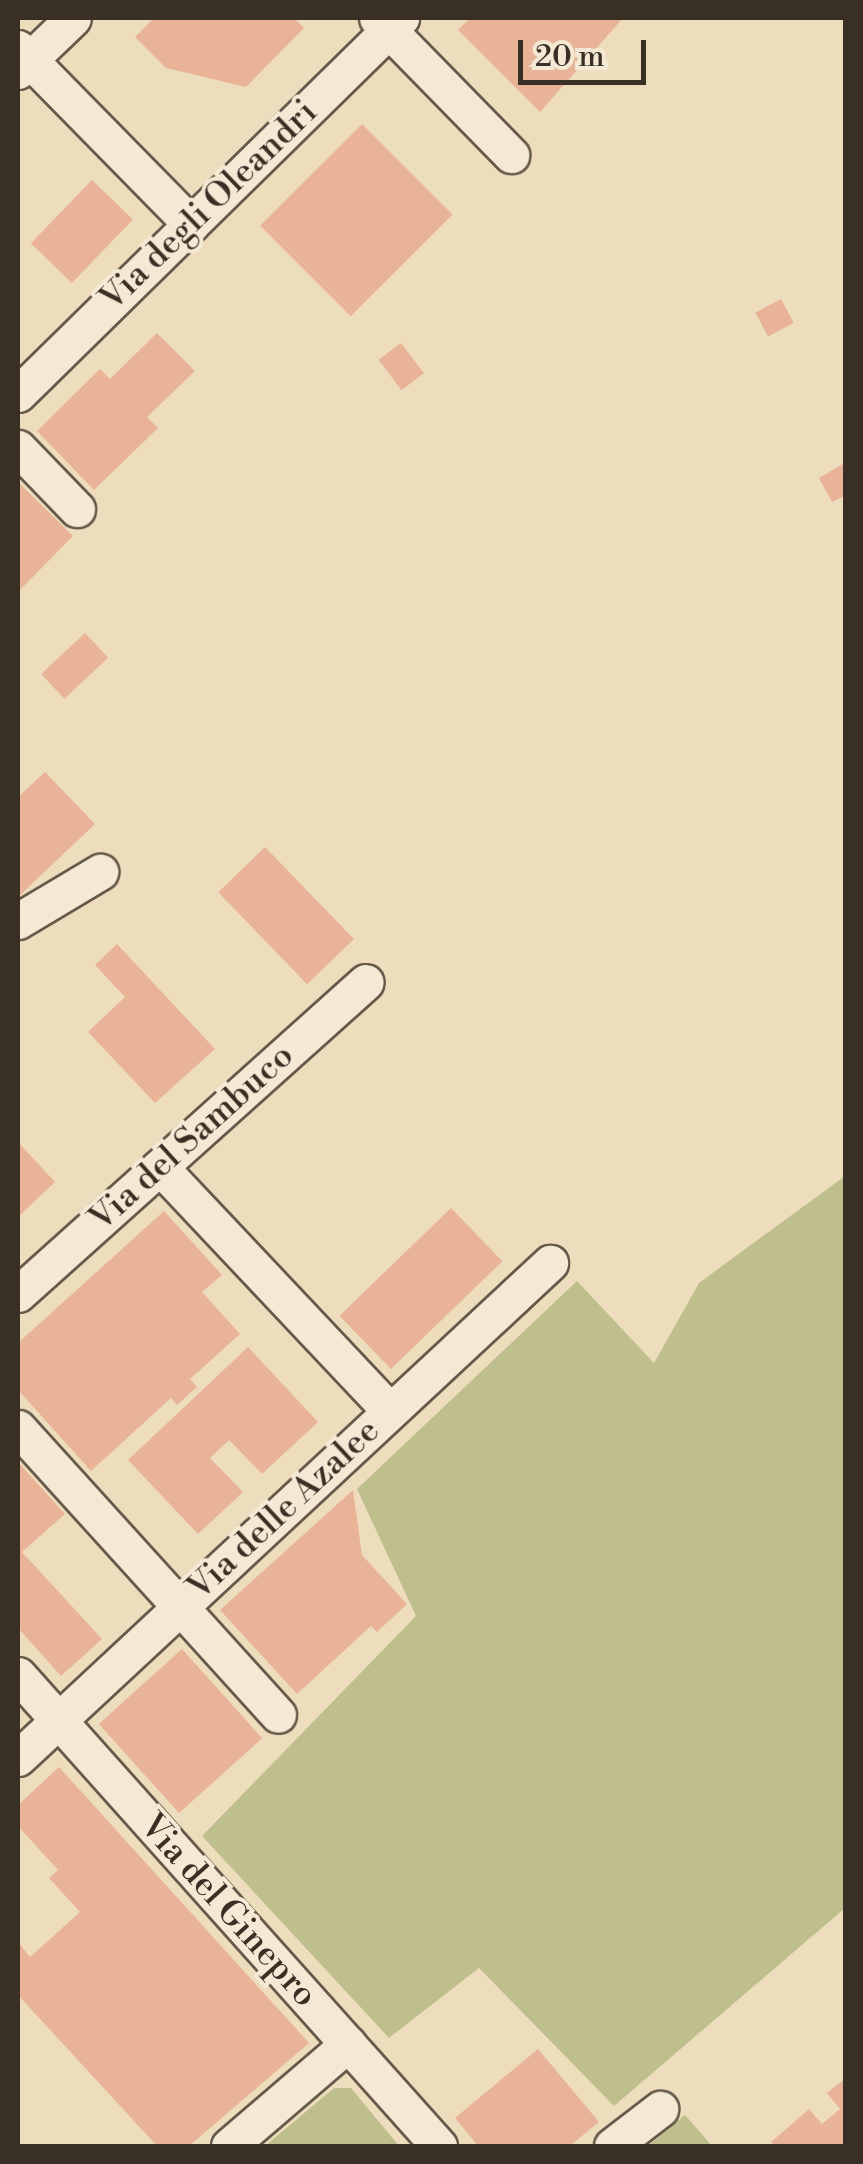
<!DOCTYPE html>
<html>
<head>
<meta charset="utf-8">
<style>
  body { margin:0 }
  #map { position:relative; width:863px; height:2164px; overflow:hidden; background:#eeddbd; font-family:"Libre Bodoni",serif }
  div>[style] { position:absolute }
  .green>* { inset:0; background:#bfbf8d }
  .building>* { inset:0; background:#e8b397; transform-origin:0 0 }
  .roads { filter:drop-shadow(2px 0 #675a4b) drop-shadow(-2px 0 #675a4b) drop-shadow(0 2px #675a4b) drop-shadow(0 -2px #675a4b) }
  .street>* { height:35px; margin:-17.5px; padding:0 17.5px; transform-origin:17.5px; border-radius:17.5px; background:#f4e9d4 }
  span { translate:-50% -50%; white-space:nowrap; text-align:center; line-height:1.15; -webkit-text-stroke:8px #f4e9d4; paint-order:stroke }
  .street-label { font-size:35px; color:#3a2f25 }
  .frame { position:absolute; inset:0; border:20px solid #3a2f25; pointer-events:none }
  .scale { position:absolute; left:518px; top:40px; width:128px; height:45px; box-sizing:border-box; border:5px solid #3a2f25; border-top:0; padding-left:12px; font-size:30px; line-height:35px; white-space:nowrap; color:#3a2f25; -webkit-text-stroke:8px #f4e9d4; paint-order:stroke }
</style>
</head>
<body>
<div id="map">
  <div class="green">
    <div style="clip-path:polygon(845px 1176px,845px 1908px,614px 2106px,479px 1968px,389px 2038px,202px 1836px,416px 1616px,357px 1489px,577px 1281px,654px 1363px,699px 1283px)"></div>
    <div style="clip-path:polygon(334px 2088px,351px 2088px,399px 2146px,265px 2146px)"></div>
    <div style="clip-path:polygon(685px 2115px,712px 2146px,648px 2146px)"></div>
  </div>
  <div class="building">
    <div style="clip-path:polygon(154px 18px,294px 18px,304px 28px,246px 87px,166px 68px,135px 37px)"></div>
    <div style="clip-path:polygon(470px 18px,623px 18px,540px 112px,458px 30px)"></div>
    <div style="left:362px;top:124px;width:128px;height:144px;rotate:45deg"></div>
    <div style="left:92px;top:180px;width:57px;height:88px;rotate:44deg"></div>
    <div style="left:781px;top:299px;width:27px;height:29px;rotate:62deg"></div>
    <div style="clip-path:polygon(157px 333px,195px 371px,147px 417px,158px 428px,94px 490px,37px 431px,100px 369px,110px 379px)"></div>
    <div style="left:401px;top:343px;width:38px;height:28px;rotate:53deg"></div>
    <div style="clip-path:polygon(846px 462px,846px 495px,832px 502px,819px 478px)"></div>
    <div style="clip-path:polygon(18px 482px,73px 536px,18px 592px,19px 572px)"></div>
    <div style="left:85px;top:633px;width:34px;height:60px;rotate:47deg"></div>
    <div style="clip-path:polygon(45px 772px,95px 824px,18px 897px,18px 797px)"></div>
    <div style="left:265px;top:847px;width:128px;height:65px;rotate:46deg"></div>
    <div style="clip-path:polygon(117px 944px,215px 1049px,155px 1103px,88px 1032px,125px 997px,95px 965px)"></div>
    <div style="clip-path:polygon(18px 1142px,55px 1182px,18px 1217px)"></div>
    <div style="left:451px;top:1208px;width:74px;height:155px;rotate:46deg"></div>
    <div style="clip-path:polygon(164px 1211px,222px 1275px,202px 1292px,240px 1334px,190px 1379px,197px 1387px,177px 1405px,171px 1398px,91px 1471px,18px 1390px,18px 1343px)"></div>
    <div style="clip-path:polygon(248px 1347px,318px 1422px,262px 1474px,229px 1440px,210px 1458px,243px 1492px,198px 1534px,128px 1460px)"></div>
    <div style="clip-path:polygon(18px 1462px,65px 1514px,22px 1552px,102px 1639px,61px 1676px,18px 1628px)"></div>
    <div style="clip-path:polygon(353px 1490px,362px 1555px,407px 1604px,377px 1632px,371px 1626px,297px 1694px,220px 1610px)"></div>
    <div style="left:182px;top:1649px;width:120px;height:112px;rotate:48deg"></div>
    <div style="clip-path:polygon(59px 1767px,309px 2043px,189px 2146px,157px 2146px,18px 1995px,18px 1942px,30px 1957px,80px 1912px,49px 1878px,58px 1870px,18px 1826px,18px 1805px)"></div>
    <div style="clip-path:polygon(538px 2049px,599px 2122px,570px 2146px,478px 2146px,455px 2118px)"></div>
    <div style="clip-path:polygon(846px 2078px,846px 2146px,775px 2146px,771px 2142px,809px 2109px,822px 2124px,840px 2109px,827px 2093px)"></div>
  </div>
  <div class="roads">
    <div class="street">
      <div style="left:377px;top:18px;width:192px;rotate:45.6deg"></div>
      <div style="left:18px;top:48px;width:247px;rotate:45.5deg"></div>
      <div style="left:18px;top:71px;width:76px;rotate:-43.9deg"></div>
      <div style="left:18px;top:394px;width:537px;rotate:-44.47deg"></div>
      <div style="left:18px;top:448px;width:85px;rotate:46deg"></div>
      <div style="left:18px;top:921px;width:96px;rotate:-30.9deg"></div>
      <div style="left:160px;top:1167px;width:335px;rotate:46.7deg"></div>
      <div style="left:18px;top:1294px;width:467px;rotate:-41.9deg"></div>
      <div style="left:18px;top:1428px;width:387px;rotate:47.8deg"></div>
      <div style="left:18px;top:1675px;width:632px;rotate:48.21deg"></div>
      <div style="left:18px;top:1758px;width:727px;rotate:-42.94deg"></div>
      <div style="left:229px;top:2146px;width:157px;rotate:-40.6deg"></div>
      <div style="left:612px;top:2146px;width:61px;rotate:-37.6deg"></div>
    </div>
  </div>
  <div class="street-label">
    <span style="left:209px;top:206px;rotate:-44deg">Via degli Oleandri</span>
    <span style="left:192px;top:1138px;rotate:-42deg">Via del Sambuco</span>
    <span style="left:284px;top:1510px;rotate:-43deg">Via delle Azalee</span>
    <span style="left:228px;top:1911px;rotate:48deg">Via del Ginepro</span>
  </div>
  <div class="frame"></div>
  <div class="scale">20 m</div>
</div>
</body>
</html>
